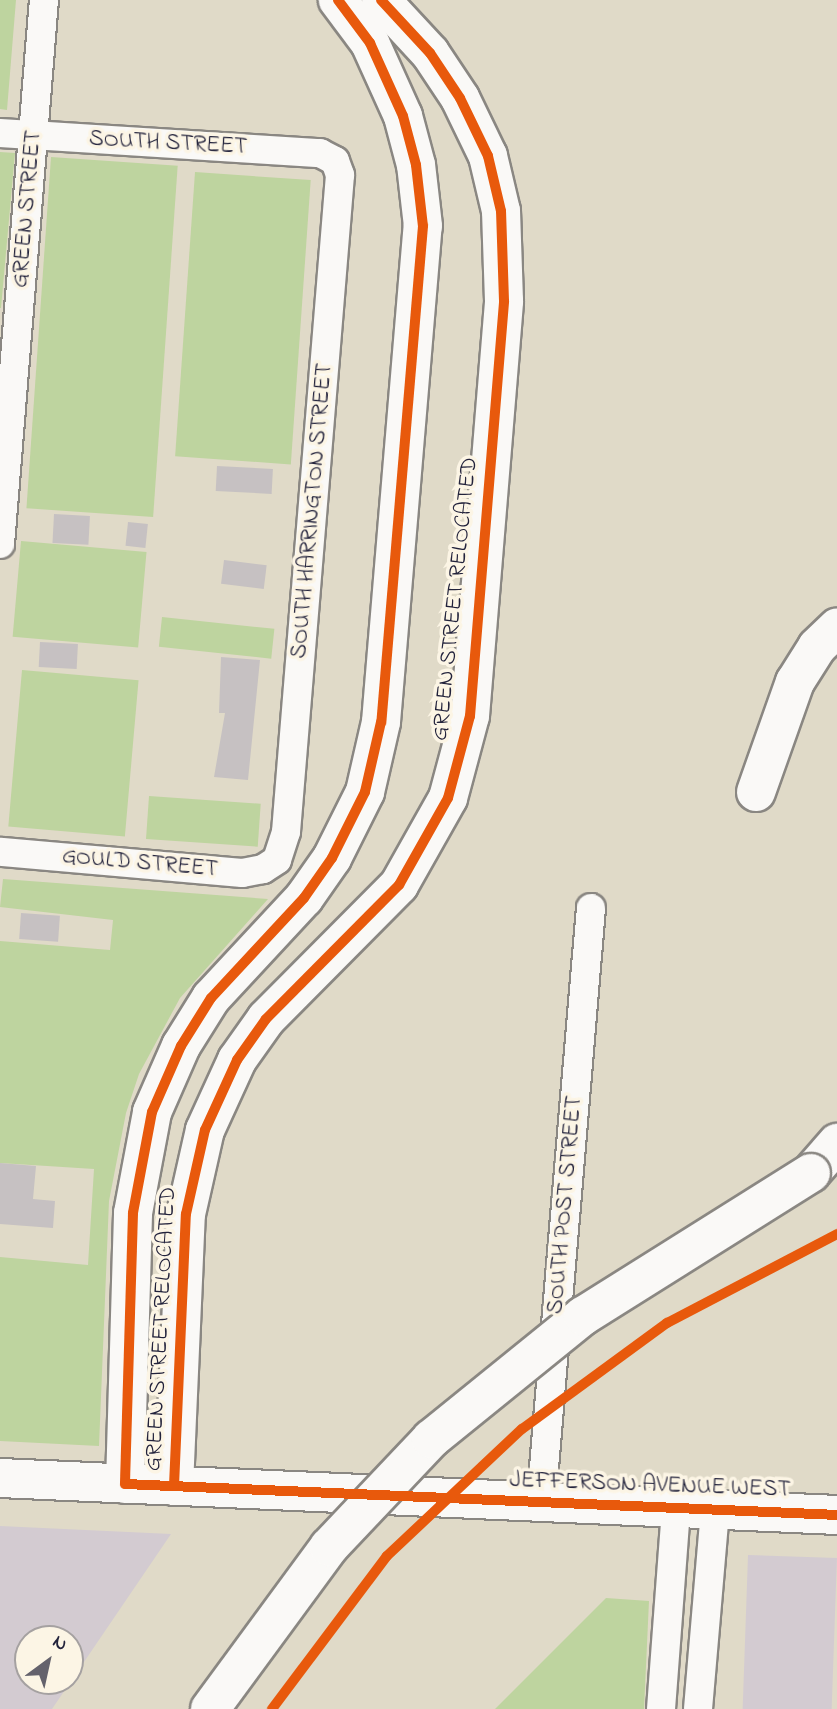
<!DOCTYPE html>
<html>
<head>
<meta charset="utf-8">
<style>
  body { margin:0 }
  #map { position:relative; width:837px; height:1709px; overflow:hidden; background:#e0dac8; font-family:"Indie Flower",sans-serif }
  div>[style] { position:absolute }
  .industrial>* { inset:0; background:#d3cbd1; transform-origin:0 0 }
  .green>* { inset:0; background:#bed49f; transform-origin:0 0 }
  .building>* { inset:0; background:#c6c1c2; transform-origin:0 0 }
  .roads { filter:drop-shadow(2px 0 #8a8782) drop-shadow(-2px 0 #8a8782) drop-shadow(0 2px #8a8782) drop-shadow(0 -2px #8a8782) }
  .street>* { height:28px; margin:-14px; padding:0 14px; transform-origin:14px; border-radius:14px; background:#faf9f7 }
  .secondary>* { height:38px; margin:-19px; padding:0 19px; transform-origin:19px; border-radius:19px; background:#faf9f7 }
  .highway>* { height:38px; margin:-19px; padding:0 19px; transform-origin:19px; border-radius:19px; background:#faf9f7 }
  .bridges { filter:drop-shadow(2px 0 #8a8782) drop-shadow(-2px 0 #8a8782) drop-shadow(0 2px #8a8782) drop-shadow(0 -2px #8a8782) }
  .highway-bridge>* { height:38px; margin:-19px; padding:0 19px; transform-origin:19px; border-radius:19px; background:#faf9f7 }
  .cycleway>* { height:10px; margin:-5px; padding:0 5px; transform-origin:5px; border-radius:5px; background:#e8590c }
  span { translate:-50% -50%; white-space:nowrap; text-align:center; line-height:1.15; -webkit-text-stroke:7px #fcf5e5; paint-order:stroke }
  .street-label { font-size:23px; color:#22223b }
  .north { position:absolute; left:14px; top:1625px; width:70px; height:70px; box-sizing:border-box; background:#fcf5e5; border:2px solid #a5a1a1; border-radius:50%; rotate:33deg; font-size:19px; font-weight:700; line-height:28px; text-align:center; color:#22223b }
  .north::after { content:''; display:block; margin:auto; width:24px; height:32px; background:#64626c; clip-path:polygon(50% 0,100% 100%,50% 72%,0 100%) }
</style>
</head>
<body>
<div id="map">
  <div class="industrial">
    <div style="clip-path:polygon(evenodd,0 1526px,171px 1534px,52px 1709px,0 1709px,0 1526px,70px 1639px,70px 1681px,28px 1681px,28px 1639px,70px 1639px)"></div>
    <div style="left:748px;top:1555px;width:89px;height:154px;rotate:2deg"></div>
  </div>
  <div class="green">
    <div style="clip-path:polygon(0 0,16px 0,7px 110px,0 109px)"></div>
    <div style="clip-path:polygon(0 152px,15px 153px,1px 308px,0 308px)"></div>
    <div style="left:51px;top:157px;width:127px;height:352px;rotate:4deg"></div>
    <div style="left:195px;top:172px;width:116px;height:285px;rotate:4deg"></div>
    <div style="left:21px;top:541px;width:126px;height:96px;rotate:5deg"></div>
    <div style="left:162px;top:617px;width:113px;height:30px;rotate:6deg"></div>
    <div style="left:22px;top:670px;width:117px;height:157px;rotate:5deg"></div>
    <div style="left:149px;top:796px;width:112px;height:43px;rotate:4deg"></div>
    <div style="clip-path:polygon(3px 879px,268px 899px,180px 998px,139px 1074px,126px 1113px,109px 1201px,99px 1446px,0 1441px,0 1257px,88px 1265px,94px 1169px,0 1163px,0 941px,110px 950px,113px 920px,0 907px)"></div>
    <div style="clip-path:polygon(606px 1598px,649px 1601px,644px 1709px,495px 1709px)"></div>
  </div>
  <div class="building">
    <div style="left:217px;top:466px;width:56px;height:25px;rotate:3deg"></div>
    <div style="left:54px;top:514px;width:36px;height:29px;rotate:3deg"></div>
    <div style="left:128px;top:522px;width:20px;height:24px;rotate:6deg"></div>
    <div style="left:224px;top:560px;width:43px;height:24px;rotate:7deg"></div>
    <div style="left:40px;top:642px;width:38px;height:25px;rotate:3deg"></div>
    <div style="clip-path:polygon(221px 657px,260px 660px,248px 780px,214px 777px,225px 713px,219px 713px)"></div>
    <div style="left:21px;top:913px;width:39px;height:26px;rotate:4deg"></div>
    <div style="clip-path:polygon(0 1163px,36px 1166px,33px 1199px,55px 1201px,53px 1228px,0 1224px)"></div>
  </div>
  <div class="roads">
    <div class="street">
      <div style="left:0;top:133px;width:321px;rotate:3.6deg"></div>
      <div style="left:320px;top:153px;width:17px;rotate:28deg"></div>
      <div style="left:335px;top:161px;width:15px;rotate:70deg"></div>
      <div style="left:340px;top:175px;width:659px;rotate:94.7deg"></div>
      <div style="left:286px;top:832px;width:29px;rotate:108deg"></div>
      <div style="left:277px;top:860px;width:17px;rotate:147deg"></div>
      <div style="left:263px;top:869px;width:21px;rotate:169deg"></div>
      <div style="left:242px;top:873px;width:243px;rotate:-175deg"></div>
      <div style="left:0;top:544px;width:546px;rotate:-85.38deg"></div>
      <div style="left:541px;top:1503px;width:597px;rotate:-85.2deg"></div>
      <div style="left:661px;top:1709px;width:201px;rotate:-85.7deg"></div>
      <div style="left:698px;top:1709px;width:200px;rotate:-85.1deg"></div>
    </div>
    <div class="secondary">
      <div style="left:0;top:1478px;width:838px;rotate:2.53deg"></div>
      <div style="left:125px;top:1484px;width:271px;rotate:-88.3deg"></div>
      <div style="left:133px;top:1213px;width:103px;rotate:-79.3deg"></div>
      <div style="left:152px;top:1112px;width:72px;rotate:-66.3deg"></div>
      <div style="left:181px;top:1046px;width:57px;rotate:-58deg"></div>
      <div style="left:211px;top:998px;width:137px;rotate:-47.1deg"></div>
      <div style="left:304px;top:898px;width:49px;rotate:-55deg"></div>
      <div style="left:332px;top:858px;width:74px;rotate:-63.4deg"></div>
      <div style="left:365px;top:792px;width:72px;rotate:-77.1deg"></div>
      <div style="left:381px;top:722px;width:498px;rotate:-85.2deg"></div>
      <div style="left:423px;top:226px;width:61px;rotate:-96.5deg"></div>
      <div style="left:416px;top:165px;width:51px;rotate:-104.9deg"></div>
      <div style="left:403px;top:116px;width:80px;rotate:-114.3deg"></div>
      <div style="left:370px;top:43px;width:54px;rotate:-126.7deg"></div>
      <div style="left:174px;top:1486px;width:272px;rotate:-87.5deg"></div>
      <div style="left:186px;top:1214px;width:86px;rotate:-77.3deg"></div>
      <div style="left:205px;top:1130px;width:77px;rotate:-65.4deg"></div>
      <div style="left:237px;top:1060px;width:50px;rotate:-54.7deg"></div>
      <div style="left:266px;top:1019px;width:189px;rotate:-45.2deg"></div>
      <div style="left:399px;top:885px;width:100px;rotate:-60.6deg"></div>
      <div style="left:448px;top:798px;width:85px;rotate:-75deg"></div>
      <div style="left:470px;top:716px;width:416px;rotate:-85.3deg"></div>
      <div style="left:504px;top:301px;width:90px;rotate:-91.9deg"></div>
      <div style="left:501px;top:211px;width:57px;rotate:-103.3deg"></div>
      <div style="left:488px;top:156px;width:64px;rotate:-115.8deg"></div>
      <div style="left:460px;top:98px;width:54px;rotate:-123.7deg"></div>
      <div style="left:430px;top:53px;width:72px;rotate:-132.8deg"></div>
    </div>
    <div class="highway">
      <div style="left:756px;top:792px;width:117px;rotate:-70.5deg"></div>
      <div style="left:795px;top:682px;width:41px;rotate:-57.8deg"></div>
      <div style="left:817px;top:647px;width:28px;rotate:-44deg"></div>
      <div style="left:811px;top:1173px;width:40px;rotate:-49deg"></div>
    </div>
  </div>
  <div class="bridges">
    <div class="highway-bridge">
      <div style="left:210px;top:1709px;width:201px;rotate:-53.7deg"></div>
      <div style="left:329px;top:1547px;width:149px;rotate:-46.6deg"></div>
      <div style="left:431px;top:1439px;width:196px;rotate:-39deg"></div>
      <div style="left:583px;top:1316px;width:269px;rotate:-32.1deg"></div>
    </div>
  </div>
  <div class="cycleway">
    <div style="left:338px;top:0;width:54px;rotate:53.3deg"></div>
    <div style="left:370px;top:43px;width:80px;rotate:65.7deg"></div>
    <div style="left:403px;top:116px;width:51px;rotate:75.1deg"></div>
    <div style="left:416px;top:165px;width:61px;rotate:83.5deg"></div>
    <div style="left:423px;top:226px;width:498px;rotate:94.8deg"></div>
    <div style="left:381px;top:722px;width:72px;rotate:102.9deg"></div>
    <div style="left:365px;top:792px;width:74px;rotate:116.6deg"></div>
    <div style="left:332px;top:858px;width:49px;rotate:125deg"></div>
    <div style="left:304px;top:898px;width:137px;rotate:132.9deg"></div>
    <div style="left:211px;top:998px;width:57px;rotate:122deg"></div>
    <div style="left:181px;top:1046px;width:72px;rotate:113.7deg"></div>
    <div style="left:152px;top:1112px;width:103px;rotate:100.7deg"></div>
    <div style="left:133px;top:1213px;width:271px;rotate:91.7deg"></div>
    <div style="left:125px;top:1484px;width:713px;rotate:2.49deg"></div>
    <div style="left:174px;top:1486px;width:272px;rotate:-87.5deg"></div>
    <div style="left:186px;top:1214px;width:86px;rotate:-77.3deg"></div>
    <div style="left:205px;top:1130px;width:77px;rotate:-65.4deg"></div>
    <div style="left:237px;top:1060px;width:50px;rotate:-54.7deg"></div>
    <div style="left:266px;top:1019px;width:189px;rotate:-45.2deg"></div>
    <div style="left:399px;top:885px;width:100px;rotate:-60.6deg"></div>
    <div style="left:448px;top:798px;width:85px;rotate:-75deg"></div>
    <div style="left:470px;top:716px;width:416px;rotate:-85.3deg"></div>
    <div style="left:504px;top:301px;width:90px;rotate:-91.9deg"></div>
    <div style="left:501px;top:211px;width:57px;rotate:-103.3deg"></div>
    <div style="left:488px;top:156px;width:64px;rotate:-115.8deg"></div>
    <div style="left:460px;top:98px;width:54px;rotate:-123.7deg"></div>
    <div style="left:430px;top:53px;width:72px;rotate:-132.8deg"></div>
    <div style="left:272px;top:1709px;width:191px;rotate:-53.1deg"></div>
    <div style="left:387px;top:1556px;width:185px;rotate:-43.3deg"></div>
    <div style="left:522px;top:1429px;width:180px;rotate:-36.2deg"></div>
    <div style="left:667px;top:1323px;width:192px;rotate:-27.6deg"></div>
  </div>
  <div class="street-label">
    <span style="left:168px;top:144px;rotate:3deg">SOUTH STREET</span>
    <span style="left:28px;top:209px;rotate:-85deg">GREEN STREET</span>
    <span style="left:313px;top:511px;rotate:-85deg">SOUTH HARRINGTON STREET</span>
    <span style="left:456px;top:599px;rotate:-84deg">GREEN STREET RELOCATED</span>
    <span style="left:140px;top:864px;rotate:5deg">GOULD STREET</span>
    <span style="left:566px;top:1205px;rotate:-85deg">SOUTH POST STREET</span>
    <span style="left:162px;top:1329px;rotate:-87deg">GREEN STREET RELOCATED</span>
    <span style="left:650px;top:1486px;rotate:2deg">JEFFERSON AVENUE WEST</span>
  </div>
  <div class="north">N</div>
</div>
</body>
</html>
